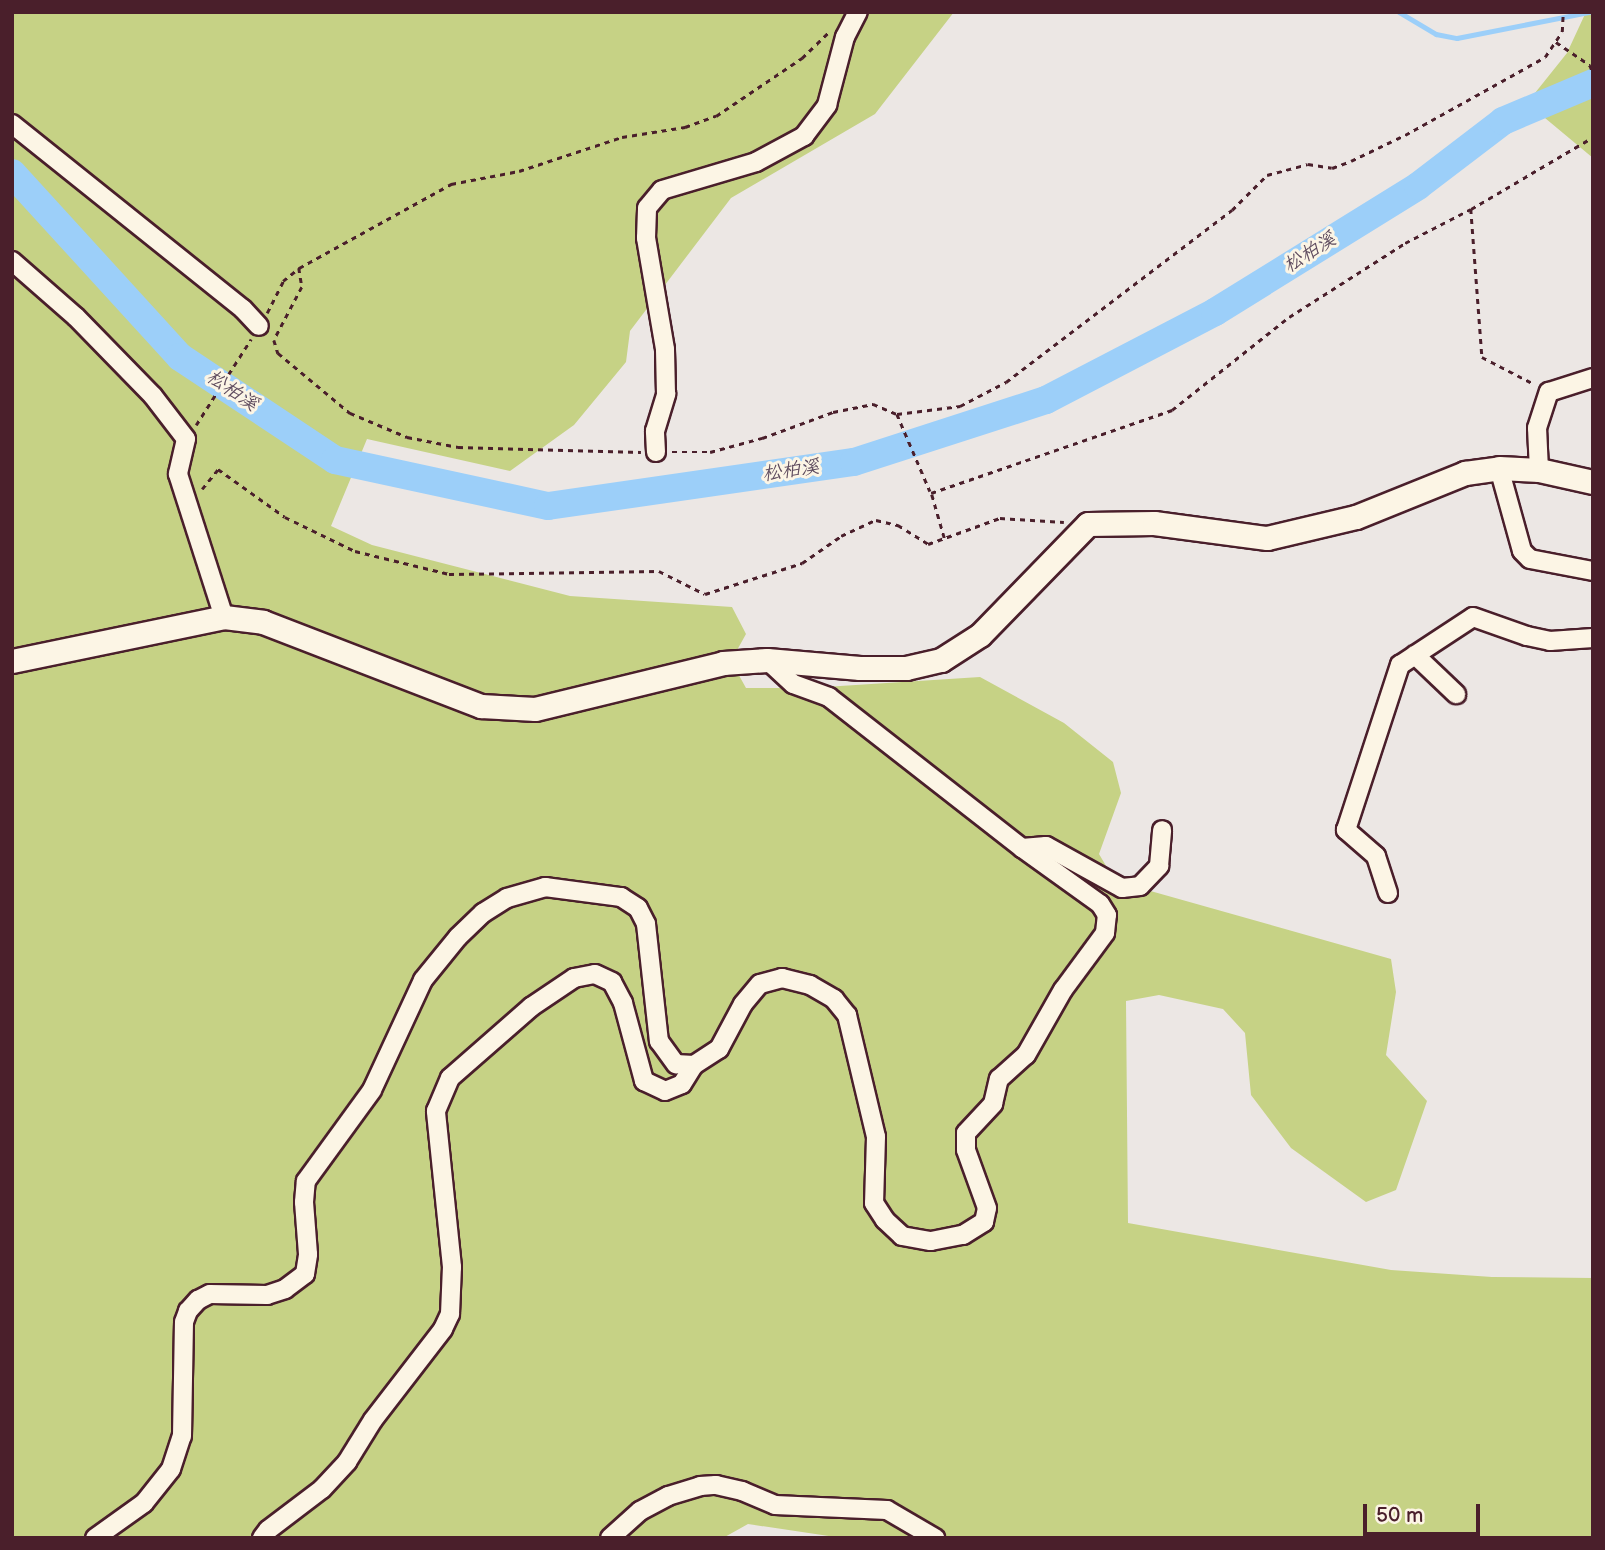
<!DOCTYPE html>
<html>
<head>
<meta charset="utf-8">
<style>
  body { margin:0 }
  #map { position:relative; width:1605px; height:1550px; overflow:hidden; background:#ece7e4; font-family:"Balsamiq Sans","LXGW WenKai TC",sans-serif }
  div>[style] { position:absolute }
  .green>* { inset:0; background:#c6d285 }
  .stream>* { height:4.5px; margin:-2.25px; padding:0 2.25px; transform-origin:2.25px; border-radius:2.25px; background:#9ccff9 }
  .river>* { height:28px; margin:-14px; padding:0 14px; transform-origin:14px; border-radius:14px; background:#9ccff9 }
  .path>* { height:2.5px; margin-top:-1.25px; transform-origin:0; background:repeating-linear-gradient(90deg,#4a1f2b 0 5px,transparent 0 10px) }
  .roads { filter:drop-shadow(2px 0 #4a1f2b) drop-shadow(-2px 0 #4a1f2b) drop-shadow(0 2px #4a1f2b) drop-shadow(0 -2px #4a1f2b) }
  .minor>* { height:18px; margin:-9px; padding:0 9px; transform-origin:9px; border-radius:9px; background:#fcf5e5 }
  .major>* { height:23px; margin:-11.5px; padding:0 11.5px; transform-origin:11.5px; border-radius:11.5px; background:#fcf5e5 }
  span { translate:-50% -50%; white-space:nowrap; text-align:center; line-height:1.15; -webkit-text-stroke:6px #fcf5e5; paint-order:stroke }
  .water-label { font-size:19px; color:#5e4b5e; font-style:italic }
  .frame { position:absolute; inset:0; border:14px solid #4a1f2b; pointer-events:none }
  .scale { position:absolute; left:1363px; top:1504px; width:117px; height:32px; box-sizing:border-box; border:4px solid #4a1f2b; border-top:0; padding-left:9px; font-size:21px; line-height:24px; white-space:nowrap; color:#4a1f2b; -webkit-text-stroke:5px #fcf5e5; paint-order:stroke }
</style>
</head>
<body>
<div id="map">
  <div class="green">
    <div style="clip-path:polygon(12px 12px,954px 12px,875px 114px,731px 198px,630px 331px,626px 362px,574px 425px,510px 471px,367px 439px,331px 526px,372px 545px,570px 596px,732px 607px,746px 634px,731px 661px,746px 688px,809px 688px,980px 677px,1064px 723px,1113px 762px,1121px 793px,1099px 854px,1115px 881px,1391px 959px,1396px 992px,1386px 1055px,1427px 1101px,1396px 1190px,1366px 1202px,1291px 1148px,1251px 1095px,1245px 1033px,1223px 1009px,1159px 995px,1126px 1001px,1128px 1223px,1391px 1270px,1492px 1277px,1593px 1278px,1593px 1538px,842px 1538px,748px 1524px,723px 1538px,12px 1538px)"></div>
    <div style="clip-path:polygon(1586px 12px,1593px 12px,1593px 158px,1527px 103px,1567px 53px)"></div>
  </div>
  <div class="stream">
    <div style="left:1399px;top:12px;width:43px;rotate:30.7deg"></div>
    <div style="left:1436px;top:34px;width:21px;rotate:11deg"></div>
    <div style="left:1457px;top:38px;width:135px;rotate:-11.1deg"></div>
  </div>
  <div class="river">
    <div style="left:12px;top:173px;width:249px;rotate:47.6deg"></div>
    <div style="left:180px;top:357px;width:186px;rotate:33.6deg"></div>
    <div style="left:335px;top:460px;width:218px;rotate:12.2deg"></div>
    <div style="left:548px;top:506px;width:309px;rotate:-8.2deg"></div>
    <div style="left:854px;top:462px;width:202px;rotate:-17.9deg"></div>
    <div style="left:1046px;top:400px;width:191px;rotate:-27.5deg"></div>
    <div style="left:1215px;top:312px;width:239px;rotate:-31.8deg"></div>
    <div style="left:1418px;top:186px;width:107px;rotate:-37.4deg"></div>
    <div style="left:1503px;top:121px;width:98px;rotate:-22.9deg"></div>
  </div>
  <div class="path">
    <div style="left:1556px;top:42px;width:41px;rotate:34.1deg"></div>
    <div style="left:1590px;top:65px;width:9px;rotate:69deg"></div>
    <div style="left:1471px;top:209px;width:148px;rotate:85.7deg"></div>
    <div style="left:1482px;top:357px;width:59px;rotate:27.4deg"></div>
    <div style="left:299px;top:268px;width:19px;rotate:81deg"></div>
    <div style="left:302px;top:287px;width:60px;rotate:117.8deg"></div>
    <div style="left:274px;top:340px;width:14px;rotate:73deg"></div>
    <div style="left:278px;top:353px;width:94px;rotate:39.8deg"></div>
    <div style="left:350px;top:413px;width:62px;rotate:22.8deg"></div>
    <div style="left:407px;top:437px;width:52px;rotate:11.1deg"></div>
    <div style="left:458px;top:447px;width:183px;rotate:1.6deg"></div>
    <div style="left:267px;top:313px;width:36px;rotate:-63deg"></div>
    <div style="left:283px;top:281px;width:21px;rotate:-39deg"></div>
    <div style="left:299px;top:268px;width:174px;rotate:-28.9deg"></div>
    <div style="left:451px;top:184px;width:69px;rotate:-10.8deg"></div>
    <div style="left:519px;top:171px;width:108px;rotate:-18.3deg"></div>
    <div style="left:622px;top:137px;width:64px;rotate:-9deg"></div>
    <div style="left:685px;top:127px;width:33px;rotate:-20deg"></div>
    <div style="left:716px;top:116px;width:104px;rotate:-34deg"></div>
    <div style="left:802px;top:58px;width:36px;rotate:-44deg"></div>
    <div style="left:897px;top:414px;width:84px;rotate:66.8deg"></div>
    <div style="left:196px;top:425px;width:102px;rotate:-57.4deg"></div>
    <div style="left:672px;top:452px;width:38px"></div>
    <div style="left:710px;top:452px;width:54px;rotate:-15.1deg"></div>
    <div style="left:762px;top:438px;width:76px;rotate:-20.1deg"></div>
    <div style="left:833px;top:412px;width:41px;rotate:-11.3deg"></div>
    <div style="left:873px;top:404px;width:26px;rotate:23deg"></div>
    <div style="left:897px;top:414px;width:64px;rotate:-7.2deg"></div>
    <div style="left:960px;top:406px;width:52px;rotate:-27.6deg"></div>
    <div style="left:1006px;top:382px;width:284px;rotate:-37.3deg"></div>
    <div style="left:1232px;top:210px;width:49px;rotate:-45deg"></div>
    <div style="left:1267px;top:175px;width:42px;rotate:-15deg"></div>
    <div style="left:1308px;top:164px;width:24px;rotate:9deg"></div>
    <div style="left:1332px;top:168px;width:20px;rotate:-20deg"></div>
    <div style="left:1351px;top:161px;width:60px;rotate:-25.7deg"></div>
    <div style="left:1405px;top:135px;width:160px;rotate:-29.1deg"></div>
    <div style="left:1545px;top:57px;width:30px;rotate:-56deg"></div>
    <div style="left:1562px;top:32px;width:20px;rotate:-87deg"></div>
    <div style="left:202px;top:489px;width:26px;rotate:-51deg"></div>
    <div style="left:218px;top:469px;width:82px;rotate:35.6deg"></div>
    <div style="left:285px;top:517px;width:78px;rotate:25.9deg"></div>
    <div style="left:355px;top:551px;width:97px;rotate:13.7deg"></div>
    <div style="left:449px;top:574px;width:210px;rotate:-0.8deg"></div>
    <div style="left:659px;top:571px;width:51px;rotate:26.6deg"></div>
    <div style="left:705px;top:594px;width:102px;rotate:-17.7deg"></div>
    <div style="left:802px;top:563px;width:47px;rotate:-34.7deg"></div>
    <div style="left:841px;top:536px;width:38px;rotate:-25deg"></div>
    <div style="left:876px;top:520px;width:23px;rotate:13deg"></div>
    <div style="left:898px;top:525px;width:36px;rotate:32deg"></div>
    <div style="left:928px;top:544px;width:77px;rotate:-19.9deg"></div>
    <div style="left:1000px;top:518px;width:64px;rotate:3.6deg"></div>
    <div style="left:944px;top:538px;width:47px;rotate:-106.1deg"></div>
    <div style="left:931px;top:493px;width:255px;rotate:-19deg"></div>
    <div style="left:1172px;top:410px;width:149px;rotate:-38.5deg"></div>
    <div style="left:1289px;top:317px;width:138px;rotate:-32.5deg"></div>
    <div style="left:1405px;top:243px;width:74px;rotate:-27.3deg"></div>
    <div style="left:1471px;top:209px;width:142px;rotate:-30.5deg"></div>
  </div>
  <div class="roads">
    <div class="minor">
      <div style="left:12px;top:124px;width:296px;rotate:38.7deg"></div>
      <div style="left:243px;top:309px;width:23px;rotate:47deg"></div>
      <div style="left:12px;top:261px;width:85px;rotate:41.2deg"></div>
      <div style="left:76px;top:317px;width:110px;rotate:45.7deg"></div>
      <div style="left:153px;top:396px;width:54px;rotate:52.5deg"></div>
      <div style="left:186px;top:439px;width:36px;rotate:103deg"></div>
      <div style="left:178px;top:474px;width:150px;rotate:72.2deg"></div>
      <div style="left:656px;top:452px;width:21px;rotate:-93deg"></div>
      <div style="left:655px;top:431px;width:39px;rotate:-73deg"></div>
      <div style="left:666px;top:394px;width:45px;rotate:-91.3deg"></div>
      <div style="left:665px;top:349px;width:113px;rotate:-99.7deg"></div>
      <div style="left:646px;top:238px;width:30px;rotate:-88deg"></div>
      <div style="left:647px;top:208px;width:23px;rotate:-50deg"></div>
      <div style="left:662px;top:190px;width:98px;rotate:-16.6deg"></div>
      <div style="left:756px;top:162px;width:55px;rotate:-28.4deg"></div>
      <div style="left:804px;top:136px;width:39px;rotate:-53deg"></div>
      <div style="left:827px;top:105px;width:70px;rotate:-75.2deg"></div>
      <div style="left:845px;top:37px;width:28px;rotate:-63deg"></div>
      <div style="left:1499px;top:468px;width:86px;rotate:74.5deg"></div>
      <div style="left:1522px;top:551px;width:11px;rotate:45deg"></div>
      <div style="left:1530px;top:559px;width:64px;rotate:10.8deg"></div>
      <div style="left:1539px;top:470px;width:42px;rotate:-92.7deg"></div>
      <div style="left:1537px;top:428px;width:38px;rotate:-72deg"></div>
      <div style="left:1549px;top:392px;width:46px;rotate:-17.7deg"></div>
      <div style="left:1415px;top:655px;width:57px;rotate:43.6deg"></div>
      <div style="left:1022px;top:848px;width:24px;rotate:-5deg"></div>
      <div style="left:1046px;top:846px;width:87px;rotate:28.9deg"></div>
      <div style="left:1122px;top:888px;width:18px;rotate:-6deg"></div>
      <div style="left:1140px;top:886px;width:28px;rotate:-46deg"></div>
      <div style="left:1159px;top:866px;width:36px;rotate:-85deg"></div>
      <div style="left:1388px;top:893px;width:39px;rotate:-108deg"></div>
      <div style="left:1376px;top:856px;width:40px;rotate:-139deg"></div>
      <div style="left:1346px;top:830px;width:174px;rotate:-71.9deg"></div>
      <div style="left:1400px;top:665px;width:87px;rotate:-33.3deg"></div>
      <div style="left:1473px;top:617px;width:57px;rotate:19.4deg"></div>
      <div style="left:1527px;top:636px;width:24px;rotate:12deg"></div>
      <div style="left:1550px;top:641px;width:43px;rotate:-4deg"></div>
      <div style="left:95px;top:1538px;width:60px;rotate:-35.5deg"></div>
      <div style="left:144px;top:1503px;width:43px;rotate:-51.5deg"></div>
      <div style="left:171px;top:1469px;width:35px;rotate:-72deg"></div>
      <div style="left:182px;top:1436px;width:114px;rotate:-89deg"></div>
      <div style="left:184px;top:1322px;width:12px;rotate:-70deg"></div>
      <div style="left:188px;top:1311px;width:15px;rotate:-48deg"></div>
      <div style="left:198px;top:1300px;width:13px;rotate:-27deg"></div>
      <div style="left:210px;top:1294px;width:57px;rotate:1deg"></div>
      <div style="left:267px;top:1295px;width:19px;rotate:-18deg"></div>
      <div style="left:285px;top:1289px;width:25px;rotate:-37deg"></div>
      <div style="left:305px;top:1274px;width:20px;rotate:-81deg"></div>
      <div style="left:308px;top:1254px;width:52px;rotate:-94.4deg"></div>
      <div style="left:304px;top:1202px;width:21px;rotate:-85deg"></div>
      <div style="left:306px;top:1181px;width:112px;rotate:-54deg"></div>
      <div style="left:372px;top:1090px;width:121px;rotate:-65.1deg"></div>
      <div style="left:423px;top:980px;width:55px;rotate:-50.9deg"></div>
      <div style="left:458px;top:937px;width:35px;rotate:-44deg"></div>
      <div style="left:483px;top:913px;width:28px;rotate:-32deg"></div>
      <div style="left:507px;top:898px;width:40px;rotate:-16deg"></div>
      <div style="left:545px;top:887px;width:77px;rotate:7.5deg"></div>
      <div style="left:621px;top:897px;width:20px;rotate:33deg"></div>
      <div style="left:638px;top:908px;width:18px;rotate:63deg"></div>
      <div style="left:646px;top:924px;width:118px;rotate:83.7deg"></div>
      <div style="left:659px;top:1041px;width:29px;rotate:54deg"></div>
      <div style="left:676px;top:1064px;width:18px;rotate:3deg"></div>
      <div style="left:694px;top:1065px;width:30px;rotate:-33deg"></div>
      <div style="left:719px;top:1049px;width:51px;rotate:-61.9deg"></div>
      <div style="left:743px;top:1004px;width:26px;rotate:-50deg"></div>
      <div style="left:760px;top:984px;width:23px;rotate:-15deg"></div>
      <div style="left:782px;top:978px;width:29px;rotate:14deg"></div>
      <div style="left:810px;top:985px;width:28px;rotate:30deg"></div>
      <div style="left:834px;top:999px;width:21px;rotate:51deg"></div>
      <div style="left:847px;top:1015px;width:125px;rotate:76.6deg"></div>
      <div style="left:876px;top:1137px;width:66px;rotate:91.7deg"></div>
      <div style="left:874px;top:1203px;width:20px;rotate:57deg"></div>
      <div style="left:885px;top:1220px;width:23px;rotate:43deg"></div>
      <div style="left:902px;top:1236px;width:29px;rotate:10deg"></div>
      <div style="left:931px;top:1241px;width:33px;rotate:-11deg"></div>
      <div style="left:963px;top:1235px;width:25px;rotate:-32deg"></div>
      <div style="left:984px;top:1222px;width:14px;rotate:-78deg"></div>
      <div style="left:987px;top:1208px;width:62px;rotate:-109.9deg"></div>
      <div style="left:966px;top:1150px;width:17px;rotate:-90deg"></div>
      <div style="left:966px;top:1133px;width:40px;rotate:-47deg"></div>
      <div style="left:993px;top:1104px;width:26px;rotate:-77deg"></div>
      <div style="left:999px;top:1079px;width:36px;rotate:-42deg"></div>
      <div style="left:1026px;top:1055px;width:75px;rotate:-60.4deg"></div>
      <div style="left:1063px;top:990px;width:71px;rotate:-53.6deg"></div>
      <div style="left:1105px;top:933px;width:18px;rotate:-84deg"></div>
      <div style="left:1107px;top:915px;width:13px;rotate:-122deg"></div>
      <div style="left:1100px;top:904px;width:96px;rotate:-144.3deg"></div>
      <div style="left:1022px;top:848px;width:245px;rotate:-142deg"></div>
      <div style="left:829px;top:697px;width:38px;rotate:-160deg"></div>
      <div style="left:793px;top:684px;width:35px;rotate:-137deg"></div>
      <div style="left:262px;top:1538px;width:10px;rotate:-53deg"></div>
      <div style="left:268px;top:1530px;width:68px;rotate:-37.2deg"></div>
      <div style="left:322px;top:1489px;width:37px;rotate:-47deg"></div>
      <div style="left:347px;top:1462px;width:49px;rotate:-58.2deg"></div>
      <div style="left:373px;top:1420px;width:115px;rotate:-52.4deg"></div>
      <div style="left:443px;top:1329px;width:17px;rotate:-65deg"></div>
      <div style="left:450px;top:1314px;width:47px;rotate:-87.6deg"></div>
      <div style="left:452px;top:1267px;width:157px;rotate:-95.9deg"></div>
      <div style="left:436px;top:1111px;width:36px;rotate:-67deg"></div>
      <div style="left:450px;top:1078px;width:108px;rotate:-41.2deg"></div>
      <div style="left:531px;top:1007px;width:52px;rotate:-34deg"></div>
      <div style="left:574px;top:978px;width:21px;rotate:-11deg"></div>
      <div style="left:595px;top:974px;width:19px;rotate:25deg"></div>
      <div style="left:612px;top:982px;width:24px;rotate:62deg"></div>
      <div style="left:623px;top:1003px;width:81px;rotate:74.9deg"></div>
      <div style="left:644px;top:1081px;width:23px;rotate:25deg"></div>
      <div style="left:665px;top:1091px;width:18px;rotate:-22deg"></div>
      <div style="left:682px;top:1084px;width:22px;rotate:-58deg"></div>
      <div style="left:610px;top:1538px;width:40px;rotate:-42deg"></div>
      <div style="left:640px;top:1511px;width:32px;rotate:-28deg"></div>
      <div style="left:668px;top:1496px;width:34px;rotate:-17deg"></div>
      <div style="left:700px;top:1486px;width:16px;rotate:-4deg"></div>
      <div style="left:716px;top:1485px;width:27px;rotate:13deg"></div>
      <div style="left:742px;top:1491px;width:36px;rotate:23deg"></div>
      <div style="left:775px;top:1505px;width:112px;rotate:2.6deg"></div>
      <div style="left:887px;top:1510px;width:56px;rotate:30.3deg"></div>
    </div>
    <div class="major">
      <div style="left:12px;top:661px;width:217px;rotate:-11.7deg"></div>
      <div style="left:224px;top:617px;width:39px;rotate:7deg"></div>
      <div style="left:263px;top:622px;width:234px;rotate:21.1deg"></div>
      <div style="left:481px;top:706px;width:54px;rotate:3.2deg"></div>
      <div style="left:535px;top:709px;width:194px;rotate:-13.7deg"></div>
      <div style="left:723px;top:663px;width:44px;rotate:-3.9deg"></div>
      <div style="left:767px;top:660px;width:93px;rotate:4.9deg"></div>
      <div style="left:860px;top:668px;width:46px"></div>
      <div style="left:906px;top:668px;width:36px;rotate:-13deg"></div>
      <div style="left:941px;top:660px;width:46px;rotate:-32.7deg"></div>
      <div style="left:980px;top:635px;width:155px;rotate:-45.8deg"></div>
      <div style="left:1088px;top:524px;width:66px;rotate:-0.9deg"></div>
      <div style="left:1154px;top:523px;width:114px;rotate:7.6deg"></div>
      <div style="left:1267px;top:538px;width:91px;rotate:-13.3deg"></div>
      <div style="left:1356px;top:517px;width:118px;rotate:-22deg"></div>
      <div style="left:1465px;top:473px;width:34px;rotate:-8deg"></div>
      <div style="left:1499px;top:468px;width:40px;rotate:2.9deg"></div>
      <div style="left:1539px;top:470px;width:55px;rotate:12.5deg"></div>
    </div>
  </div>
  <div class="water-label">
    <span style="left:1310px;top:253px;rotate:-32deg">松柏溪</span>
    <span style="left:232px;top:391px;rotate:34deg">松柏溪</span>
    <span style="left:791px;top:471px;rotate:-8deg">松柏溪</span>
  </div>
  <div class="frame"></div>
  <div class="scale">50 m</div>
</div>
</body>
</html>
